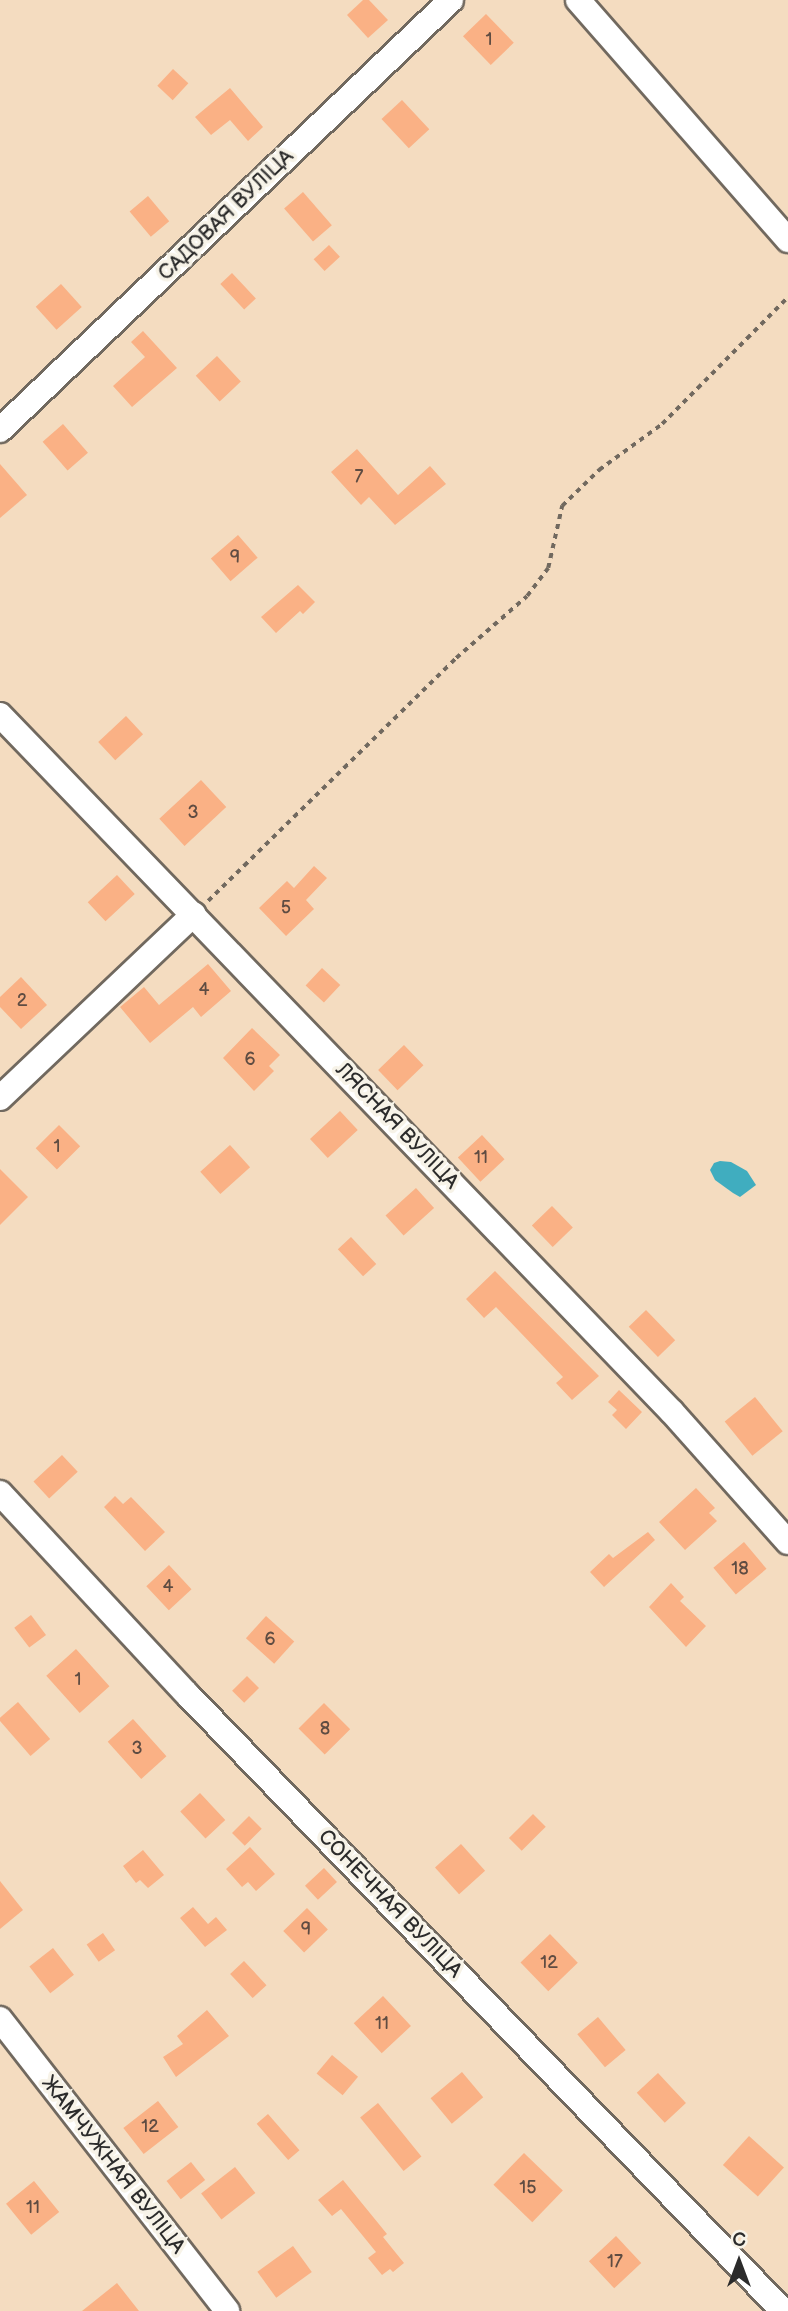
<!DOCTYPE html>
<html>
<head>
<meta charset="utf-8">
<style>
  body { margin:0 }
  #map { position:relative; width:788px; height:2311px; overflow:hidden; background:#f4dcc0; font-family:"Balsamiq Sans",sans-serif }
  div>[style] { position:absolute }
  .water>* { inset:0; background:#40adbf }
  .building>* { inset:0; background:#fab185; transform-origin:0 0 }
  .path>* { height:3.5px; margin-top:-1.75px; transform-origin:0; background:repeating-linear-gradient(90deg,#71695f 0 5px,transparent 0 10px) }
  .roads { filter:drop-shadow(2px 0 #71695f) drop-shadow(-2px 0 #71695f) drop-shadow(0 2px #71695f) drop-shadow(0 -2px #71695f) }
  .minor>* { height:24px; margin:-12px; padding:0 12px; transform-origin:12px; border-radius:12px; background:#fff }
  span { translate:-50% -50%; white-space:nowrap; text-align:center; line-height:1.15; -webkit-text-stroke:7px #f7f3e8; paint-order:stroke }
  .number-label { font-size:18px; color:#5f4c42 }
  .number-label span { -webkit-text-stroke-width:0 }
  .street-label { font-size:21px; color:#2b2b2b }
  .north { position:absolute; left:704px; top:2227px; width:70px; height:70px; -webkit-text-stroke:5px #f7f3e8; paint-order:stroke; rotate:0deg; font-size:19px; font-weight:700; line-height:28px; text-align:center; color:#2b2b2b }
  .north::after { content:''; display:block; margin:auto; width:24px; height:32px; background:#2b2b2b; clip-path:polygon(50% 0,100% 100%,50% 72%,0 100%) }
</style>
</head>
<body>
<div id="map">
  <div class="water">
    <div style="clip-path:polygon(720px 1161px,731px 1162px,747px 1171px,756px 1185px,740px 1197px,733px 1193px,715px 1180px,710px 1170px,714px 1163px)"></div>
  </div>
  <div class="building">
    <div style="clip-path:polygon(363px 0,369px 0,388px 20px,368px 38px,347px 15px)"></div>
    <div style="left:486px;top:14px;width:40px;height:32px;rotate:46deg"></div>
    <div style="left:173px;top:69px;width:21px;height:23px;rotate:43deg"></div>
    <div style="clip-path:polygon(230px 88px,263px 127px,248px 141px,230px 120px,211px 135px,195px 117px)"></div>
    <div style="left:402px;top:100px;width:40px;height:28px;rotate:47deg"></div>
    <div style="left:303px;top:192px;width:44px;height:25px;rotate:49deg"></div>
    <div style="left:148px;top:196px;width:33px;height:24px;rotate:50deg"></div>
    <div style="left:329px;top:245px;width:16px;height:21px;rotate:47deg"></div>
    <div style="left:232px;top:273px;width:35px;height:16px;rotate:47deg"></div>
    <div style="left:61px;top:284px;width:31px;height:34px;rotate:48deg"></div>
    <div style="clip-path:polygon(143px 331px,177px 368px,132px 407px,113px 386px,145px 357px,131px 342px)"></div>
    <div style="left:217px;top:356px;width:35px;height:29px;rotate:47deg"></div>
    <div style="left:63px;top:424px;width:38px;height:27px;rotate:49deg"></div>
    <div style="clip-path:polygon(357px 449px,398px 495px,430px 466px,446px 484px,395px 525px,369px 497px,361px 505px,331px 472px)"></div>
    <div style="clip-path:polygon(0 464px,27px 495px,0 518px)"></div>
    <div style="left:238px;top:535px;width:30px;height:36px;rotate:49deg"></div>
    <div style="clip-path:polygon(298px 585px,315px 602px,303px 614px,300px 611px,276px 633px,261px 617px)"></div>
    <div style="left:126px;top:716px;width:25px;height:38px;rotate:47deg"></div>
    <div style="left:201px;top:780px;width:37px;height:57px;rotate:47deg"></div>
    <div style="clip-path:polygon(314px 866px,327px 878px,306px 900px,314px 909px,286px 936px,259px 908px,287px 881px,294px 888px)"></div>
    <div style="left:117px;top:875px;width:26px;height:40px;rotate:47deg"></div>
    <div style="clip-path:polygon(208px 964px,231px 991px,201px 1017px,193px 1007px,150px 1043px,120px 1007px,144px 987px,159px 1005px)"></div>
    <div style="left:322px;top:968px;width:25px;height:24px;rotate:43deg"></div>
    <div style="clip-path:polygon(21px 977px,47px 1005px,21px 1029px,0 1007px,0 997px)"></div>
    <div style="clip-path:polygon(252px 1028px,280px 1055px,269px 1066px,274px 1071px,254px 1091px,223px 1058px)"></div>
    <div style="left:404px;top:1045px;width:28px;height:36px;rotate:46deg"></div>
    <div style="left:340px;top:1111px;width:26px;height:41px;rotate:47deg"></div>
    <div style="left:59px;top:1125px;width:30px;height:33px;rotate:45deg"></div>
    <div style="left:482px;top:1135px;width:33px;height:33px;rotate:47deg"></div>
    <div style="left:230px;top:1145px;width:30px;height:40px;rotate:48deg"></div>
    <div style="clip-path:polygon(0 1169px,28px 1197px,0 1225px)"></div>
    <div style="left:416px;top:1188px;width:27px;height:41px;rotate:48deg"></div>
    <div style="left:552px;top:1206px;width:30px;height:28px;rotate:46deg"></div>
    <div style="left:351px;top:1237px;width:37px;height:18px;rotate:47deg"></div>
    <div style="clip-path:polygon(495px 1271px,599px 1376px,572px 1400px,556px 1383px,563px 1377px,496px 1307px,484px 1318px,466px 1299px)"></div>
    <div style="left:646px;top:1310px;width:42px;height:24px;rotate:46deg"></div>
    <div style="clip-path:polygon(619px 1390px,642px 1412px,626px 1429px,612px 1415px,617px 1410px,608px 1402px)"></div>
    <div style="left:755px;top:1397px;width:44px;height:39px;rotate:51deg"></div>
    <div style="left:62px;top:1455px;width:23px;height:39px;rotate:47deg"></div>
    <div style="clip-path:polygon(696px 1488px,715px 1508px,709px 1513px,717px 1521px,685px 1550px,659px 1522px)"></div>
    <div style="clip-path:polygon(115px 1496px,123px 1504px,131px 1497px,165px 1532px,145px 1551px,104px 1507px)"></div>
    <div style="clip-path:polygon(648px 1532px,655px 1540px,604px 1587px,590px 1572px,609px 1554px,613px 1558px)"></div>
    <div style="left:744px;top:1542px;width:35px;height:40px;rotate:50deg"></div>
    <div style="left:169px;top:1565px;width:33px;height:31px;rotate:47deg"></div>
    <div style="clip-path:polygon(671px 1583px,684px 1597px,680px 1601px,706px 1626px,686px 1647px,649px 1607px)"></div>
    <div style="left:31px;top:1615px;width:25px;height:21px;rotate:53deg"></div>
    <div style="left:266px;top:1616px;width:38px;height:30px;rotate:42deg"></div>
    <div style="left:76px;top:1649px;width:50px;height:40px;rotate:48deg"></div>
    <div style="left:247px;top:1676px;width:17px;height:21px;rotate:45deg"></div>
    <div style="left:18px;top:1702px;width:49px;height:26px;rotate:49deg"></div>
    <div style="left:324px;top:1703px;width:37px;height:36px;rotate:45deg"></div>
    <div style="left:133px;top:1719px;width:50px;height:34px;rotate:48deg"></div>
    <div style="left:200px;top:1793px;width:37px;height:27px;rotate:47deg"></div>
    <div style="left:533px;top:1814px;width:18px;height:34px;rotate:45deg"></div>
    <div style="left:249px;top:1816px;width:18px;height:24px;rotate:45deg"></div>
    <div style="left:461px;top:1844px;width:36px;height:35px;rotate:48deg"></div>
    <div style="clip-path:polygon(250px 1847px,275px 1874px,256px 1891px,248px 1882px,242px 1887px,226px 1869px)"></div>
    <div style="clip-path:polygon(143px 1850px,164px 1875px,148px 1888px,140px 1880px,136px 1883px,123px 1866px)"></div>
    <div style="left:324px;top:1868px;width:19px;height:26px;rotate:47deg"></div>
    <div style="clip-path:polygon(0 1881px,23px 1910px,0 1929px)"></div>
    <div style="clip-path:polygon(193px 1907px,208px 1924px,216px 1917px,227px 1930px,205px 1947px,180px 1918px)"></div>
    <div style="left:307px;top:1908px;width:30px;height:33px;rotate:46deg"></div>
    <div style="left:103px;top:1933px;width:21px;height:20px;rotate:55deg"></div>
    <div style="left:550px;top:1934px;width:40px;height:41px;rotate:46deg"></div>
    <div style="left:53px;top:1948px;width:34px;height:30px;rotate:52deg"></div>
    <div style="left:244px;top:1961px;width:33px;height:19px;rotate:47deg"></div>
    <div style="left:383px;top:1996px;width:41px;height:40px;rotate:47deg"></div>
    <div style="clip-path:polygon(207px 2010px,229px 2036px,176px 2077px,163px 2057px,183px 2044px,177px 2036px)"></div>
    <div style="left:598px;top:2017px;width:43px;height:27px;rotate:50deg"></div>
    <div style="left:332px;top:2055px;width:34px;height:24px;rotate:40deg"></div>
    <div style="left:462px;top:2072px;width:33px;height:41px;rotate:50deg"></div>
    <div style="left:658px;top:2073px;width:41px;height:29px;rotate:47deg"></div>
    <div style="left:158px;top:2101px;width:33px;height:44px;rotate:52deg"></div>
    <div style="left:378px;top:2103px;width:69px;height:23px;rotate:51deg"></div>
    <div style="left:268px;top:2114px;width:48px;height:15px;rotate:49deg"></div>
    <div style="left:749px;top:2136px;width:47px;height:39px;rotate:42deg"></div>
    <div style="left:524px;top:2153px;width:54px;height:44px;rotate:44deg"></div>
    <div style="left:191px;top:2162px;width:23px;height:31px;rotate:52deg"></div>
    <div style="left:235px;top:2167px;width:33px;height:43px;rotate:52deg"></div>
    <div style="clip-path:polygon(343px 2180px,387px 2234px,383px 2237px,404px 2263px,393px 2272px,390px 2269px,382px 2275px,368px 2258px,376px 2252px,341px 2209px,332px 2216px,318px 2200px)"></div>
    <div style="left:34px;top:2181px;width:40px;height:36px;rotate:51deg"></div>
    <div style="left:616px;top:2236px;width:37px;height:37px;rotate:47deg"></div>
    <div style="left:293px;top:2246px;width:32px;height:44px;rotate:54deg"></div>
    <div style="clip-path:polygon(117px 2283px,139px 2311px,82px 2311px)"></div>
  </div>
  <div class="path">
    <div style="left:208px;top:901px;width:347px;rotate:-44.4deg"></div>
    <div style="left:456px;top:658px;width:94px;rotate:-41.1deg"></div>
    <div style="left:527px;top:596px;width:35px;rotate:-53deg"></div>
    <div style="left:548px;top:568px;width:64px;rotate:-77.3deg"></div>
    <div style="left:562px;top:506px;width:52px;rotate:-44.2deg"></div>
    <div style="left:599px;top:470px;width:78px;rotate:-36.1deg"></div>
    <div style="left:662px;top:424px;width:179px;rotate:-45.2deg"></div>
  </div>
  <div class="roads">
    <div class="minor">
      <div style="left:578px;top:0;width:319px;rotate:48.8deg"></div>
      <div style="left:0;top:430px;width:623px;rotate:-43.63deg"></div>
      <div style="left:0;top:715px;width:968px;rotate:46.05deg"></div>
      <div style="left:672px;top:1412px;width:174px;rotate:48.3deg"></div>
      <div style="left:0;top:1098px;width:267px;rotate:-43.5deg"></div>
      <div style="left:0;top:1493px;width:275px;rotate:47.1deg"></div>
      <div style="left:187px;top:1694px;width:858px;rotate:45.99deg"></div>
      <div style="left:0;top:2019px;width:370px;rotate:52.1deg"></div>
    </div>
  </div>
  <div class="number-label">
    <span style="left:489px;top:40px">1</span>
    <span style="left:359px;top:477px">7</span>
    <span style="left:235px;top:558px">9</span>
    <span style="left:193px;top:813px">3</span>
    <span style="left:286px;top:908px">5</span>
    <span style="left:204px;top:990px">4</span>
    <span style="left:22px;top:1001px">2</span>
    <span style="left:250px;top:1060px">6</span>
    <span style="left:57px;top:1147px">1</span>
    <span style="left:481px;top:1158px">11</span>
    <span style="left:740px;top:1569px">18</span>
    <span style="left:168px;top:1587px">4</span>
    <span style="left:270px;top:1640px">6</span>
    <span style="left:78px;top:1680px">1</span>
    <span style="left:325px;top:1729px">8</span>
    <span style="left:137px;top:1749px">3</span>
    <span style="left:306px;top:1930px">9</span>
    <span style="left:549px;top:1963px">12</span>
    <span style="left:382px;top:2024px">11</span>
    <span style="left:150px;top:2127px">12</span>
    <span style="left:528px;top:2188px">15</span>
    <span style="left:33px;top:2208px">11</span>
    <span style="left:615px;top:2262px">17</span>
  </div>
  <div class="street-label">
    <span style="left:226px;top:215px;rotate:-44deg">САДОВАЯ ВУЛІЦА</span>
    <span style="left:397px;top:1126px;rotate:46deg">ЛЯСНАЯ ВУЛІЦА</span>
    <span style="left:390px;top:1904px;rotate:46deg">СОНЕЧНАЯ ВУЛІЦА</span>
    <span style="left:113px;top:2165px;rotate:52deg">ЖАМЧУЖНАЯ ВУЛІЦА</span>
  </div>
  <div class="north">С</div>
</div>
</body>
</html>
